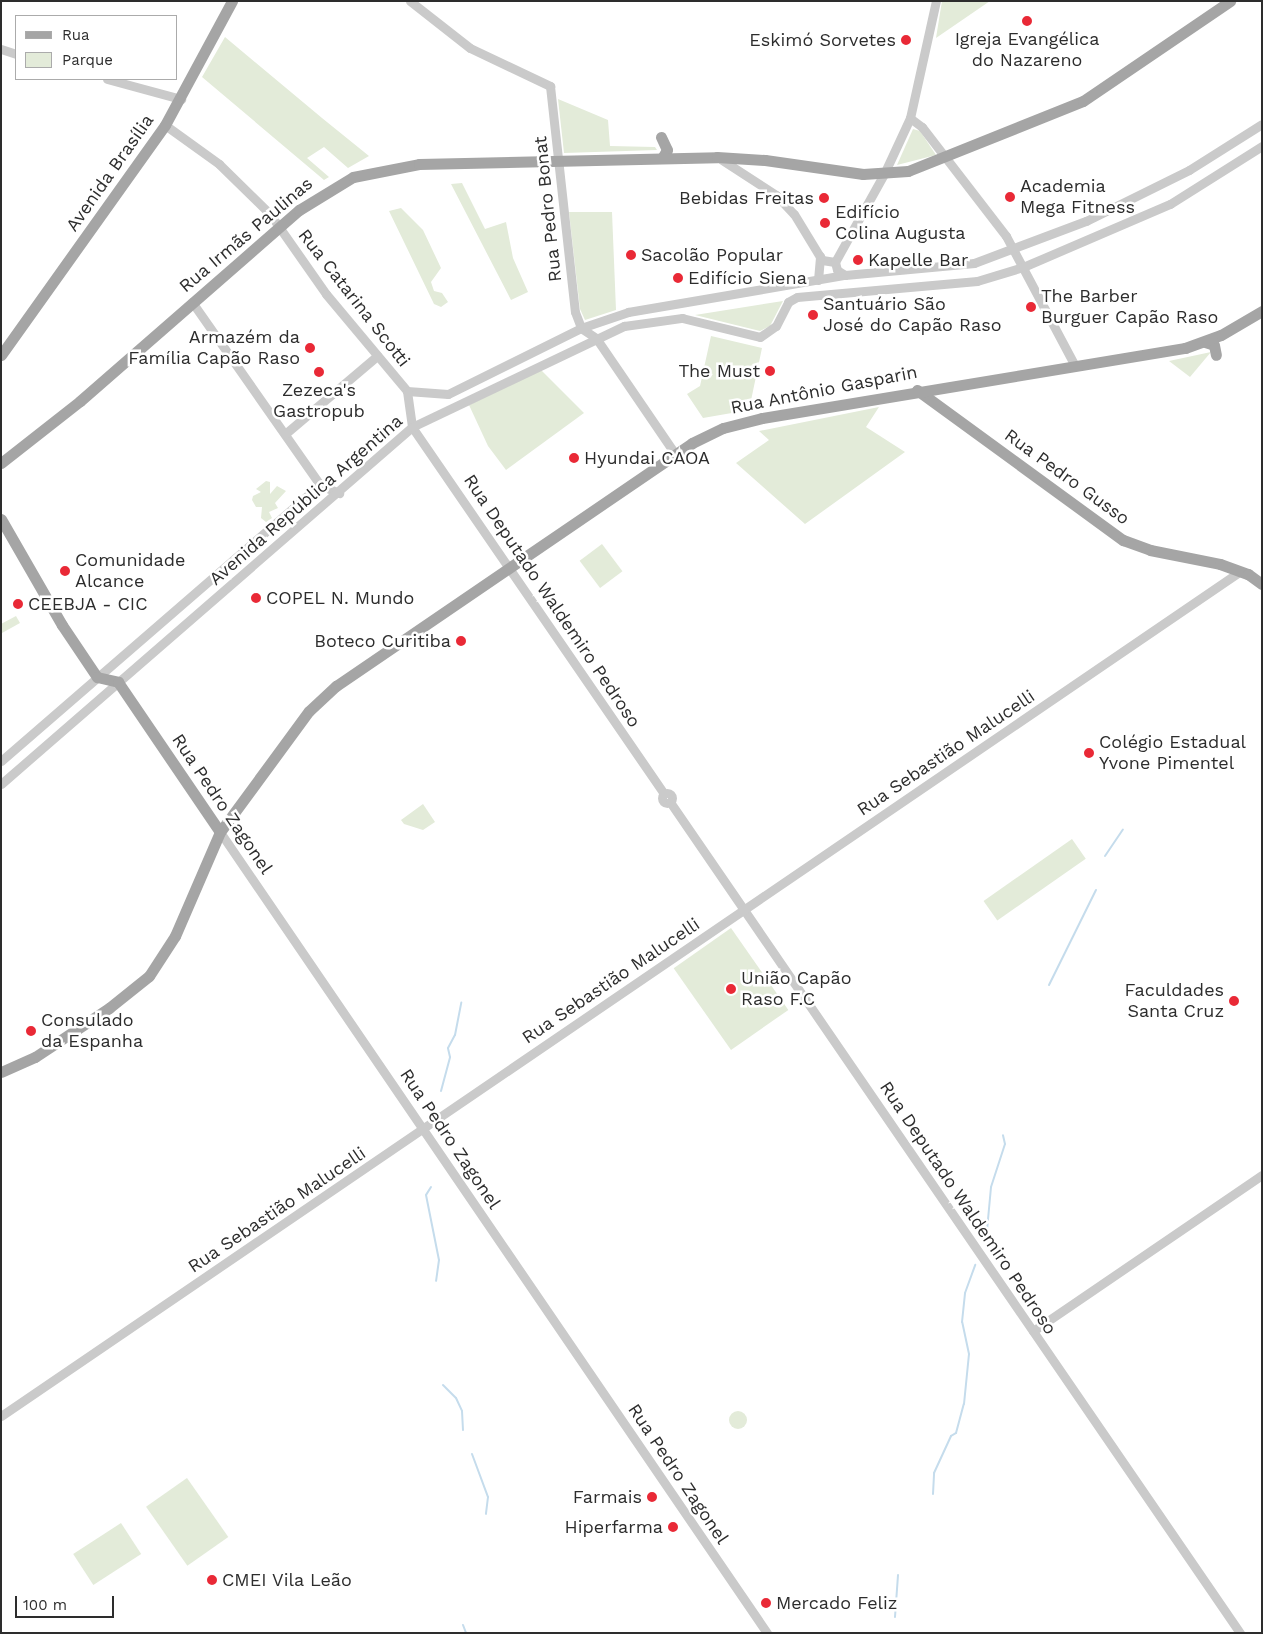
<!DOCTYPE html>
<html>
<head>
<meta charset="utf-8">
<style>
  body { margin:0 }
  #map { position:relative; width:1263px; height:1634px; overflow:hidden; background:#fff; font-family:"Work Sans",sans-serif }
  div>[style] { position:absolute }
  .green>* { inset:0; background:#e3ebd9; transform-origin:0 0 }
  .round { border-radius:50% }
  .stream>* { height:2px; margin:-1px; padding:0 1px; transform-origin:1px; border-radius:1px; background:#c5dcec }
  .minor>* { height:9px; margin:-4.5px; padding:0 4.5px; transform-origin:4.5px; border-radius:4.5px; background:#cacaca }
  .minor>.ring { margin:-4.5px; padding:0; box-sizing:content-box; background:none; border:9px solid #cacaca; border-radius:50% }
  .major>* { height:11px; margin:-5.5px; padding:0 5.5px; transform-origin:5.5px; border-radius:5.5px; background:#a5a5a5 }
  .dots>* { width:14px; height:14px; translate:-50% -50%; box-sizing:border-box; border:2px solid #fff; border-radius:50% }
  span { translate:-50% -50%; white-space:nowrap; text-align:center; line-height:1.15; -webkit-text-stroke:5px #fff; paint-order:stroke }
  .poi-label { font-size:18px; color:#2d2d2d }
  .right { translate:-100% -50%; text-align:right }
  .left { translate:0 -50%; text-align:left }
  .street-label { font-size:18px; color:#2d2d2d }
  .frame { position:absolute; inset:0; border:2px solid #2d2d2d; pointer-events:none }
  .legend { position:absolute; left:15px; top:15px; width:162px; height:65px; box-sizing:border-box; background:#fff; border:1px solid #ababab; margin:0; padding:6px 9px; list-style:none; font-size:15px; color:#2d2d2d }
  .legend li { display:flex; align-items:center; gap:10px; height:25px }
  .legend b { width:25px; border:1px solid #ababab }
  .scale { position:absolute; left:15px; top:1596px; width:99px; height:22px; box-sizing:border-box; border:2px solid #2d2d2d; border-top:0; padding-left:6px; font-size:15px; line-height:18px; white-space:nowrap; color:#2d2d2d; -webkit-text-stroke:4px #fff; paint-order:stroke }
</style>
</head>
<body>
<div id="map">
  <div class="green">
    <div style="clip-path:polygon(942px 1px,990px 1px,936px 38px)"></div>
    <div style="clip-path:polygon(225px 37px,322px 118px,369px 156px,348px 168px,324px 147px,307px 158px,329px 177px,324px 180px,202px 77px)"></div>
    <div style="clip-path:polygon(558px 99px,608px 120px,610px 146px,655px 147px,657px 150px,564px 153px)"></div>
    <div style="clip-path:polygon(913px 129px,920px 131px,936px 155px,897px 165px)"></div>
    <div style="clip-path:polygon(462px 183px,485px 229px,506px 222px,513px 258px,528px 292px,511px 300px,451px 184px)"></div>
    <div style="clip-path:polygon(401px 208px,423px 230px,441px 268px,431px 282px,434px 291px,442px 293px,448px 302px,441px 307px,434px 304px,389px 211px)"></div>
    <div style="clip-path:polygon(569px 212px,612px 212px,616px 310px,585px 320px,580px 309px)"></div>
    <div style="clip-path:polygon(783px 301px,770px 326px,760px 331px,695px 315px)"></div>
    <div style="clip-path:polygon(711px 336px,762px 348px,749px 410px,703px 418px,687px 394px,700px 386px)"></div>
    <div style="clip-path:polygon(1211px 352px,1190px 377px,1169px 361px)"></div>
    <div style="clip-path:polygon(541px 370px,584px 413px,506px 470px,488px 446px,469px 405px)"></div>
    <div style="clip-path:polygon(879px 407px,866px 427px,905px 452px,805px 524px,736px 463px,769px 440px,759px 431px)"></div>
    <div style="clip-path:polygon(266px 481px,270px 482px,270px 494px,277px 486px,286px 491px,275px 503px,278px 508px,269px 512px,272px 518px,266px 522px,261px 518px,262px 507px,256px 507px,252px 500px,253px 496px,261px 492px,256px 489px)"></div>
    <div style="left:602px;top:544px;width:34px;height:28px;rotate:53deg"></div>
    <div style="clip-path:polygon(16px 616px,20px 623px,2px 633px,1px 624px)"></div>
    <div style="clip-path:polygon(423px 804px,435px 822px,423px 830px,404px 824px,401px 820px)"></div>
    <div style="left:1072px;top:839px;width:24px;height:108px;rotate:55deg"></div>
    <div style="left:731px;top:928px;width:100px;height:70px;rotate:55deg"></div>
    <div class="round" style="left:729px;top:1411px;width:18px;height:18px"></div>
    <div style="left:187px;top:1478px;width:72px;height:50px;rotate:55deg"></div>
    <div style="left:121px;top:1523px;width:37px;height:57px;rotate:57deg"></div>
  </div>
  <div class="stream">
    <div style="left:1105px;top:856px;width:32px;rotate:-56deg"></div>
    <div style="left:1049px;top:985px;width:106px;rotate:-63.7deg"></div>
    <div style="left:441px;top:1091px;width:35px;rotate:-75deg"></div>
    <div style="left:450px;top:1057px;width:9px;rotate:-103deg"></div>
    <div style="left:448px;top:1048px;width:15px;rotate:-62deg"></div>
    <div style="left:455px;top:1035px;width:33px;rotate:-79deg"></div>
    <div style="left:431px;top:1187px;width:9px;rotate:122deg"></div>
    <div style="left:426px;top:1195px;width:66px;rotate:78.7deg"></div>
    <div style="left:439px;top:1260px;width:21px;rotate:98deg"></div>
    <div style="left:986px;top:1241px;width:54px;rotate:-84.7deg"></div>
    <div style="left:991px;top:1187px;width:45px;rotate:-72deg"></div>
    <div style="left:1005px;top:1144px;width:9px;rotate:-103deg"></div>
    <div style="left:443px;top:1385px;width:18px;rotate:45deg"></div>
    <div style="left:456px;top:1398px;width:14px;rotate:65deg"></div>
    <div style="left:462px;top:1411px;width:19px;rotate:87deg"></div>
    <div style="left:472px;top:1454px;width:46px;rotate:69.6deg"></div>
    <div style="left:488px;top:1497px;width:17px;rotate:97deg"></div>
    <div style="left:933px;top:1494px;width:21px;rotate:-87deg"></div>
    <div style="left:934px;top:1473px;width:41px;rotate:-65.3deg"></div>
    <div style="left:951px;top:1436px;width:6px;rotate:-31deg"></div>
    <div style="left:956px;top:1433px;width:30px;rotate:-75deg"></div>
    <div style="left:964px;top:1404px;width:50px;rotate:-84.3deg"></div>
    <div style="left:969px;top:1354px;width:33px;rotate:-102deg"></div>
    <div style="left:962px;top:1322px;width:29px;rotate:-84deg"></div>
    <div style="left:965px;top:1293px;width:30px;rotate:-70deg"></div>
    <div style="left:895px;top:1617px;width:42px;rotate:-85.9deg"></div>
    <div style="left:463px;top:1625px;width:9px;rotate:69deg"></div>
  </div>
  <div class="minor">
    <div style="left:410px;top:1px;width:76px;rotate:38.1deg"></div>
    <div style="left:470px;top:48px;width:89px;rotate:25.4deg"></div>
    <div style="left:550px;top:86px;width:227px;rotate:83.7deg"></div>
    <div style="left:575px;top:312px;width:17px;rotate:69deg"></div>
    <div style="left:1px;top:49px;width:16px;rotate:18deg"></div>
    <div style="left:107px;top:79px;width:77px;rotate:15.1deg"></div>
    <div style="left:910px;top:118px;width:15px;rotate:37deg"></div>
    <div style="left:922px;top:127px;width:138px;rotate:52.4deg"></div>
    <div style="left:1006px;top:236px;width:147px;rotate:62deg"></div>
    <div style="left:165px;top:125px;width:67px;rotate:35.8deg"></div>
    <div style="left:219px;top:164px;width:71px;rotate:44.4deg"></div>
    <div style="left:270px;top:214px;width:98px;rotate:55deg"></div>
    <div style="left:326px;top:294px;width:126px;rotate:50.1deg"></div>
    <div style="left:719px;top:158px;width:68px;rotate:33deg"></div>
    <div style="left:776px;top:195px;width:26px;rotate:47deg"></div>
    <div style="left:794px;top:214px;width:54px;rotate:58.7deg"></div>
    <div style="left:822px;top:260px;width:13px;rotate:9deg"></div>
    <div style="left:845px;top:275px;width:9px;rotate:-148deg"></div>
    <div style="left:837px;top:270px;width:8px;rotate:-104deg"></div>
    <div style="left:835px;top:262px;width:101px;rotate:-60.9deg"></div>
    <div style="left:884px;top:174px;width:62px;rotate:-65.1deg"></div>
    <div style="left:910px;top:118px;width:120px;rotate:-77.5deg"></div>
    <div style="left:818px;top:280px;width:24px;rotate:-85deg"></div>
    <div style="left:192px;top:302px;width:223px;rotate:55deg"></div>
    <div style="left:581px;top:328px;width:18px;rotate:34deg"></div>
    <div style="left:596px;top:338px;width:140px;rotate:55.7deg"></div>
    <div style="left:407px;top:391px;width:41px;rotate:4.2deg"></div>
    <div style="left:448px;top:394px;width:148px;rotate:-26.4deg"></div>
    <div style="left:581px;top:328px;width:50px;rotate:-18.8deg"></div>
    <div style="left:628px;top:312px;width:220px;rotate:-9.7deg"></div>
    <div style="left:845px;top:275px;width:130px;rotate:-5.3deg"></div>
    <div style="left:974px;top:263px;width:120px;rotate:-20.6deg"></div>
    <div style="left:1086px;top:221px;width:115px;rotate:-26.3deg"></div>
    <div style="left:1189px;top:170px;width:86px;rotate:-32.2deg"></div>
    <div style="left:407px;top:391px;width:36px;rotate:82deg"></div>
    <div style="left:412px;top:427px;width:445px;rotate:55.5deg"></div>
    <div style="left:285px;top:434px;width:121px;rotate:-40.3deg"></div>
    <div style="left:320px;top:485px;width:21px;rotate:23deg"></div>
    <div style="left:1px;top:761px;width:422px;rotate:-40.9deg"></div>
    <div style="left:1px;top:784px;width:544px;rotate:-40.98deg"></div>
    <div style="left:412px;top:427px;width:235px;rotate:-25.5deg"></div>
    <div style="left:624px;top:326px;width:59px;rotate:-7.9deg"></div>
    <div style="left:682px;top:318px;width:80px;rotate:13.7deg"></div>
    <div style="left:760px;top:337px;width:19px;rotate:-35deg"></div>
    <div style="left:776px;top:326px;width:27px;rotate:-63deg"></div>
    <div style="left:788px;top:302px;width:10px;rotate:-29deg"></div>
    <div style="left:797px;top:297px;width:181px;rotate:-5.1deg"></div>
    <div style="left:977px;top:281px;width:48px;rotate:-16.9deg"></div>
    <div style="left:1023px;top:267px;width:160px;rotate:-23.2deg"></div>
    <div style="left:1170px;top:204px;width:109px;rotate:-32.2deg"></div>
    <div class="ring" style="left:662px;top:793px;width:1px;height:1px"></div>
    <div style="left:670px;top:802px;width:1008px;rotate:55.55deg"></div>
    <div style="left:220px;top:832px;width:970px;rotate:55.67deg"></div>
    <div style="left:1033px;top:1331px;width:277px;rotate:-34.3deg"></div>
    <div style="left:1px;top:1416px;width:1498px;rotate:-34.28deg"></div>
  </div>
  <div class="major">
    <div style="left:661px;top:137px;width:14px;rotate:65deg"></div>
    <div style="left:667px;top:150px;width:9px;rotate:122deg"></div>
    <div style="left:1205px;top:342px;width:9px;rotate:18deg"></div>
    <div style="left:1214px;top:345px;width:10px;rotate:79deg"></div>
    <div style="left:1px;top:355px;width:282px;rotate:-54.5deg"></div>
    <div style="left:165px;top:125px;width:141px;rotate:-61.6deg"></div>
    <div style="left:917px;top:390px;width:255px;rotate:36.1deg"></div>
    <div style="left:1123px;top:540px;width:29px;rotate:20deg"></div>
    <div style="left:1150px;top:550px;width:71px;rotate:11.3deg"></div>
    <div style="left:1220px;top:564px;width:30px;rotate:20deg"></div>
    <div style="left:1248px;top:574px;width:17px;rotate:36deg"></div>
    <div style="left:1px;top:463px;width:100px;rotate:-38.1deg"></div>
    <div style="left:80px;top:401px;width:291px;rotate:-41.1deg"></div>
    <div style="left:299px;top:210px;width:63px;rotate:-31.4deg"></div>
    <div style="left:353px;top:177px;width:67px;rotate:-11.1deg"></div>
    <div style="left:419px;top:164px;width:298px;rotate:-1.3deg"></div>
    <div style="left:717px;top:157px;width:48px;rotate:3.6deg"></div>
    <div style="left:765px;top:160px;width:99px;rotate:8.1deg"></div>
    <div style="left:863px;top:174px;width:45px;rotate:-3.8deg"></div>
    <div style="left:908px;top:171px;width:188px;rotate:-21.8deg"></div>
    <div style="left:1083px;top:101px;width:178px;rotate:-34.2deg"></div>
    <div style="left:1px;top:519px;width:122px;rotate:60.1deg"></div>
    <div style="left:62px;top:625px;width:63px;rotate:56.1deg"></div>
    <div style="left:97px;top:677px;width:22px;rotate:13deg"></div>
    <div style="left:118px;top:682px;width:181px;rotate:55.8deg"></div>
    <div style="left:1px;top:1072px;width:37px;rotate:-24deg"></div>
    <div style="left:35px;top:1057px;width:89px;rotate:-33.5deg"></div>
    <div style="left:109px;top:1008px;width:51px;rotate:-38.7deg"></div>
    <div style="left:149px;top:976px;width:48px;rotate:-57deg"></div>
    <div style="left:175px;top:936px;width:113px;rotate:-66.6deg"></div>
    <div style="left:220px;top:832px;width:150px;rotate:-53.7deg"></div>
    <div style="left:309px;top:711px;width:37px;rotate:-43deg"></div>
    <div style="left:336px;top:686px;width:431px;rotate:-34.3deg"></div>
    <div style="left:692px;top:443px;width:34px;rotate:-26deg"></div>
    <div style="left:723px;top:428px;width:40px;rotate:-14.4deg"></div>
    <div style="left:762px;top:418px;width:429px;rotate:-9.4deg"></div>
    <div style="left:1185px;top:348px;width:38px;rotate:-20deg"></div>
    <div style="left:1221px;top:335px;width:48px;rotate:-30.3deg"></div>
  </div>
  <div class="dots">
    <div style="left:1027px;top:21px;background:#e92936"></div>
    <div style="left:906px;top:40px;background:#e92936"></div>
    <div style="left:1010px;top:197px;background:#e92936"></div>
    <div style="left:824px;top:198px;background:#e92936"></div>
    <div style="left:825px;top:223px;background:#e92936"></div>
    <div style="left:631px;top:255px;background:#e92936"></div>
    <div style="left:858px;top:260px;background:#e92936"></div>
    <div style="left:678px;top:278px;background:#e92936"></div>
    <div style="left:1031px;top:307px;background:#e92936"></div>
    <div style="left:813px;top:315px;background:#e92936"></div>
    <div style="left:310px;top:348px;background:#e92936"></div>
    <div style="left:770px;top:371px;background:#e92936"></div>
    <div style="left:319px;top:372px;background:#e92936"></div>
    <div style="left:574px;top:458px;background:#e92936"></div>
    <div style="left:65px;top:571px;background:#e92936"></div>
    <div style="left:256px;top:598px;background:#e92936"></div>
    <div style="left:18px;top:604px;background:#e92936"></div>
    <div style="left:461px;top:641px;background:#e92936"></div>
    <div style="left:1089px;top:753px;background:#e92936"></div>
    <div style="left:731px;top:989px;background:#e92936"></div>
    <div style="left:1234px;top:1001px;background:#e92936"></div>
    <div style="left:31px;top:1031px;background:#e92936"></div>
    <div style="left:652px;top:1497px;background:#e92936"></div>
    <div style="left:673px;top:1527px;background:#e92936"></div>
    <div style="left:212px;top:1580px;background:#e92936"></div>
    <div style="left:766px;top:1603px;background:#e92936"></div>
  </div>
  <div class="poi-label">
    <span class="right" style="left:896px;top:40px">Eskimó Sorvetes</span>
    <span style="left:1027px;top:50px">Igreja Evangélica<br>do Nazareno</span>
    <span class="left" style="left:1020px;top:197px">Academia<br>Mega Fitness</span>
    <span class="right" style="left:814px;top:198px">Bebidas Freitas</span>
    <span class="left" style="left:835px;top:223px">Edifício<br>Colina Augusta</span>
    <span class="left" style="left:641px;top:255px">Sacolão Popular</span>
    <span class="left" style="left:868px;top:260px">Kapelle Bar</span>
    <span class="left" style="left:688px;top:278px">Edifício Siena</span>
    <span class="left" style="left:1041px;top:307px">The Barber<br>Burguer Capão Raso</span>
    <span class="left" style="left:823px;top:315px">Santuário São<br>José do Capão Raso</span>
    <span class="right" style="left:300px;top:348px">Armazém da<br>Família Capão Raso</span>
    <span class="right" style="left:760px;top:371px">The Must</span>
    <span style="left:319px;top:401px">Zezeca's<br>Gastropub</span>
    <span class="left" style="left:584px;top:458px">Hyundai CAOA</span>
    <span class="left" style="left:75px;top:571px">Comunidade<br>Alcance</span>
    <span class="left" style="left:266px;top:598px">COPEL N. Mundo</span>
    <span class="left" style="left:28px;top:604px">CEEBJA - CIC</span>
    <span class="right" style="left:451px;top:641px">Boteco Curitiba</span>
    <span class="left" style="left:1099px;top:753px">Colégio Estadual<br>Yvone Pimentel</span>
    <span class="left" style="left:741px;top:989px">União Capão<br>Raso F.C</span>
    <span class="right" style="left:1224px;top:1001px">Faculdades<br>Santa Cruz</span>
    <span class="left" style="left:41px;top:1031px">Consulado<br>da Espanha</span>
    <span class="right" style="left:642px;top:1497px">Farmais</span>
    <span class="right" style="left:663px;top:1527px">Hiperfarma</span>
    <span class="left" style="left:222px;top:1580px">CMEI Vila Leão</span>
    <span class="left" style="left:776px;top:1603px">Mercado Feliz</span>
  </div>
  <div class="street-label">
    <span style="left:110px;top:173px;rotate:-55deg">Avenida Brasília</span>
    <span style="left:548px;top:209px;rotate:-96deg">Rua Pedro Bonat</span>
    <span style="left:246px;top:235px;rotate:-40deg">Rua Irmãs Paulinas</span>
    <span style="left:354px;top:298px;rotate:52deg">Rua Catarina Scotti</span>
    <span style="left:824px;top:390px;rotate:-11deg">Rua Antônio Gasparin</span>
    <span style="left:1067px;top:477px;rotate:36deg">Rua Pedro Gusso</span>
    <span style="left:306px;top:500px;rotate:-41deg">Avenida República Argentina</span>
    <span style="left:552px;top:601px;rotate:56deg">Rua Deputado Waldemiro Pedroso</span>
    <span style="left:946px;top:753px;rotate:-34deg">Rua Sebastião Malucelli</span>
    <span style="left:222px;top:804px;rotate:56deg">Rua Pedro Zagonel</span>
    <span style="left:611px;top:981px;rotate:-34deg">Rua Sebastião Malucelli</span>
    <span style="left:450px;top:1139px;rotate:56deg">Rua Pedro Zagonel</span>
    <span style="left:968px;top:1208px;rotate:56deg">Rua Deputado Waldemiro Pedroso</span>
    <span style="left:277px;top:1210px;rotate:-34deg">Rua Sebastião Malucelli</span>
    <span style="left:678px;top:1474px;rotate:56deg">Rua Pedro Zagonel</span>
  </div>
  <div class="frame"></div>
  <ul class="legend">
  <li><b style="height:6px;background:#a5a5a5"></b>Rua</li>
  <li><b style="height:14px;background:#e3ebd9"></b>Parque</li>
  </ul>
  <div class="scale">100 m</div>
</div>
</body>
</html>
